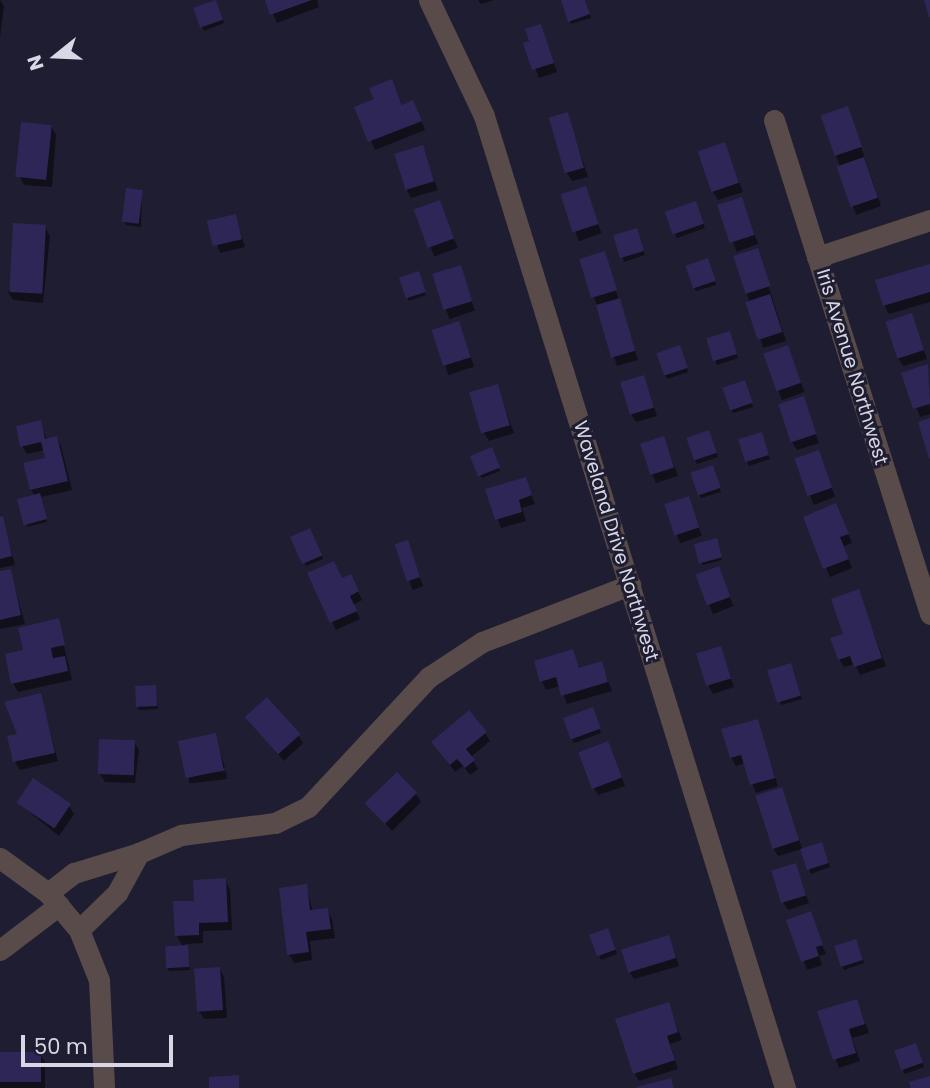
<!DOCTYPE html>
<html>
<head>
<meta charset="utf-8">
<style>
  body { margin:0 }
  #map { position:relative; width:930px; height:1088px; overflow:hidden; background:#1f1d31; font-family:Poppins,sans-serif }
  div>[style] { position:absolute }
  .shadow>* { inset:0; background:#0007; transform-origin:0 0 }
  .building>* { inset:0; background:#2e2657; transform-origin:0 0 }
  .minor>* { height:21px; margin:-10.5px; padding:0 10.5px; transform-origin:10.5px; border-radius:10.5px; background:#584b49 }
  span { translate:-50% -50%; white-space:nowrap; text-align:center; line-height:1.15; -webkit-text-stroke:6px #1f1d31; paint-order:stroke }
  .street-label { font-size:19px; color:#d8d7e5 }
  .north { position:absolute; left:21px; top:21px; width:70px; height:70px; -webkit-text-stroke:5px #1f1d31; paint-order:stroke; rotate:252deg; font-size:19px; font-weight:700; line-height:28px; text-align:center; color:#d8d7e5 }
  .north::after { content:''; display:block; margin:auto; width:24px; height:32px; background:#d8d7e5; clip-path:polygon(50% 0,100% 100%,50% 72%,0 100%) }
  .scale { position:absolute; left:21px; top:1035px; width:152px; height:32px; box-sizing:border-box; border:4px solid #d8d7e5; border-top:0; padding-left:9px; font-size:21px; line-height:24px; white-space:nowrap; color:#d8d7e5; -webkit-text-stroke:5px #1f1d31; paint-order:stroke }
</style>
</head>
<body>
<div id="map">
  <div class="shadow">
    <div style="clip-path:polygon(0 0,4px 6px,0 38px)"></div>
    <div style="clip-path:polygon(267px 0,317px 0,319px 7px,277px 23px)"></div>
    <div style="clip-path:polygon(478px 0,494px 0,481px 4px)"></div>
    <div style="clip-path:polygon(563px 0,585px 0,591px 18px,571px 24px)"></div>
    <div style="clip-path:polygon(217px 5px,224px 23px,204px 31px,202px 27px)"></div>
    <div style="clip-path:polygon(540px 26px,557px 72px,539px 78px,526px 44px)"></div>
    <div style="clip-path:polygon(396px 90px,403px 106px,417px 111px,425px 130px,375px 150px,357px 108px)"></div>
    <div style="clip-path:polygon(848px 108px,881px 206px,856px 215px,836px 155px)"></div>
    <div style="clip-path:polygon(567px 114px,588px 177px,572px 181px,567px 173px)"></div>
    <div style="clip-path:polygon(51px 126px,56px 135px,52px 187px,24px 185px,20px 177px)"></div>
    <div style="clip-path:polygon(725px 145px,743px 192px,718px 200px,713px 192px)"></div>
    <div style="clip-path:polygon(422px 147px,438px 190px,411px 198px,407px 190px)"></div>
    <div style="left:585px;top:188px;width:48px;height:24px;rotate:70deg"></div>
    <div style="clip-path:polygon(142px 192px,141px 227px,126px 225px,124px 221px)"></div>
    <div style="left:741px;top:199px;width:48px;height:23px;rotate:69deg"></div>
    <div style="left:440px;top:202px;width:49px;height:25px;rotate:69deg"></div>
    <div style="clip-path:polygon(697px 207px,705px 228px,677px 238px,675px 235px)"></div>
    <div style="clip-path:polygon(235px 216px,245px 247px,220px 253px,209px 222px)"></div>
    <div style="clip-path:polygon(45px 227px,50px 236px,43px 303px,13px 300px,8px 292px)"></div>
    <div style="clip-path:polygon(638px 234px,645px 255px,624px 262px,615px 237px)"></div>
    <div style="clip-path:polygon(757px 250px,786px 341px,763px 348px,747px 294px)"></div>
    <div style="clip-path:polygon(604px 253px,638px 360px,617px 366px,594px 297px)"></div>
    <div style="clip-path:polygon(710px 264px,716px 285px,696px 291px,694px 288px)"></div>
    <div style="clip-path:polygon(930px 266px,930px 302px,889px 314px,884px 305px)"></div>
    <div style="left:460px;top:267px;width:46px;height:27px;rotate:71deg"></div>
    <div style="clip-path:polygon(420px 277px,426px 295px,409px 301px,407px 297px)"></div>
    <div style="clip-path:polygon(911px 315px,927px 359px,903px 366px,898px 358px)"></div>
    <div style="left:459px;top:323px;width:46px;height:27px;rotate:71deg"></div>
    <div style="clip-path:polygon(731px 337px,738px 358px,717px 365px,715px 361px)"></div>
    <div style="left:788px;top:347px;width:48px;height:24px;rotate:70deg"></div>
    <div style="clip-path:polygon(681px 351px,688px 372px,667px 379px,665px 375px)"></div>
    <div style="clip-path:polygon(927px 366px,930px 414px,920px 417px,903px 374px)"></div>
    <div style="clip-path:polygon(643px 377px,657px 416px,636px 422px,631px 414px)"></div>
    <div style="clip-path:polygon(497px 386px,514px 433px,489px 441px,484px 433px)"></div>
    <div style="clip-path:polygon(747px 386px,753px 407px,733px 413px,731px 410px)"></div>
    <div style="clip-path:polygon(803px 398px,819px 443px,797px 450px,792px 442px)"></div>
    <div style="clip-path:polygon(40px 422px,47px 440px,57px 438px,61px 446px,72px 490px,41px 497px,47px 522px,27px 527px,35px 496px,31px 490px,47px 459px,45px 450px,27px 454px,22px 446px)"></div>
    <div style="clip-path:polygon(711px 436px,718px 457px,697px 464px,695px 460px)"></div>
    <div style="clip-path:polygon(664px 438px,678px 476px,656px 483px,652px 474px)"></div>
    <div style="clip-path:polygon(763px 438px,770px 459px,749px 466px,747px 462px)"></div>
    <div style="left:818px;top:452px;width:48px;height:23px;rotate:69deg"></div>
    <div style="clip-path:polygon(493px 453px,500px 471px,482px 478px,480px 475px)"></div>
    <div style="clip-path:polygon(714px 470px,721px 492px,701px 498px,692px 474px)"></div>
    <div style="clip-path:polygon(525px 479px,535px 504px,522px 508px,526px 521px,501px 528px,488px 490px)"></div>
    <div style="left:688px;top:498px;width:40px;height:23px;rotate:70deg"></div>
    <div style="clip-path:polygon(840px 514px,852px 543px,844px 546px,852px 568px,830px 577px,805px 518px)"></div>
    <div style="clip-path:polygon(2px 518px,15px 565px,0 568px,0 519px)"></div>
    <div style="clip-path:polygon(312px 533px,323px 559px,306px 566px,293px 538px)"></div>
    <div style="left:407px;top:542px;width:47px;height:11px;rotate:70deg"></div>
    <div style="clip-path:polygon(718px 543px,722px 560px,703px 565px,701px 562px)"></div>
    <div style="left:718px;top:568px;width:41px;height:22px;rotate:68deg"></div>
    <div style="clip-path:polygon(10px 571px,25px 624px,0 629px,0 573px)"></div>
    <div style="clip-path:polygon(342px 580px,355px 585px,362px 600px,353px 605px,360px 619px,336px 630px,332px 622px)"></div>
    <div style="clip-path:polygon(858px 591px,886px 666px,860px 675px,855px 664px,844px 667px,839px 659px)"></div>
    <div style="clip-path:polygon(58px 620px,72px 680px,18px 692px,13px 683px,25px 651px)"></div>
    <div style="clip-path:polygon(720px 649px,734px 687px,713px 694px,708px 685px)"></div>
    <div style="clip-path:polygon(572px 652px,580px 670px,601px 663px,612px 691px,567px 704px,560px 686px,546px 690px,542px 681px)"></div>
    <div style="clip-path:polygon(793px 669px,802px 699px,781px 705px,769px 672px)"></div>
    <div style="clip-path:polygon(155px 687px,158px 709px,139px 710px,137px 706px)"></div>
    <div style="clip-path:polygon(40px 695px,58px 761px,20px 770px,15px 762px,19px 735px)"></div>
    <div style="clip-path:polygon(594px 713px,601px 733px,574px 743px,572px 739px)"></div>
    <div style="clip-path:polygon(247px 717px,298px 735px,303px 743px,284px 761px)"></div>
    <div style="clip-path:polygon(757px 721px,778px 786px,756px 793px,745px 763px,736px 766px,731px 757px)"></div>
    <div style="clip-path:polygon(485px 733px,490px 741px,471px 757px,478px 769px,470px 775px,463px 766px,455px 772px,433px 742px)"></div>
    <div style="clip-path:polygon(215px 735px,225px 768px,188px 776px)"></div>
    <div style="clip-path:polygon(134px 742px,139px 750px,135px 783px,105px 782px,100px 774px)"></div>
    <div style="clip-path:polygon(608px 743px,625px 786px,598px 795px,593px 787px)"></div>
    <div style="left:226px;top:771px;width:8px;height:38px;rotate:83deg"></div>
    <div style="clip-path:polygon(782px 789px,803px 851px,824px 848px,830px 867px,811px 874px,802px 849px,778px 856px,773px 848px)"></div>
    <div style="clip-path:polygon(416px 794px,421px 802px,392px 831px,368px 804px)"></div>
    <div style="clip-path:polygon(18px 803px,69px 806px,74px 814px,59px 836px)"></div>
    <div style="clip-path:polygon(795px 866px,809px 903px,788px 910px,783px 902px)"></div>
    <div style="clip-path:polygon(225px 880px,230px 889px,232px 930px,203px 931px,203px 943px,185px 944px,190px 970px,169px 971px,167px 967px,183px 947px,177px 936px,196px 902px)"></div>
    <div style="clip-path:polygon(306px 886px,313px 912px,327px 910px,332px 919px,335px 938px,310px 941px,312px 960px,294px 963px,289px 954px)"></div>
    <div style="clip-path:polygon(812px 920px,826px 954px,819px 956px,822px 965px,807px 970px,789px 921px)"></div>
    <div style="clip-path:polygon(610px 933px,617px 954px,601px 960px,599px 956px)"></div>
    <div style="clip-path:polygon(669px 937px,679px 966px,634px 979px,629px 971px)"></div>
    <div style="clip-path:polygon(857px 944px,864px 963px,844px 970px,842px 966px)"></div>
    <div style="clip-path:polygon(219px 968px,224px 977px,227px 1018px,204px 1019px,199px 1011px)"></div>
    <div style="clip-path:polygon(857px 1001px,869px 1033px,852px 1038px,860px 1061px,839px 1068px,819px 1013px)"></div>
    <div style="clip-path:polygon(668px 1004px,682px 1040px,670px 1044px,678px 1069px,639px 1081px,634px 1073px)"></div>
    <div style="clip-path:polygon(917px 1048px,924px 1067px,905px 1074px,903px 1070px)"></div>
    <div style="clip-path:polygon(0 1053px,40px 1054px,45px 1062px,45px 1088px,0 1088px)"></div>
  </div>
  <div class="building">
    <div style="left:216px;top:0;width:21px;height:24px;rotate:71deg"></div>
    <div style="clip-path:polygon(265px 0,312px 0,270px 15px)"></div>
    <div style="clip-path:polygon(561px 0,585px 0,590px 14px,568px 22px)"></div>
    <div style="clip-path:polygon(924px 0,930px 0,930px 17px,929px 17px)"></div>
    <div style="clip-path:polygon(541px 24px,554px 63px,532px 70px,523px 43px,529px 41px,525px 29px)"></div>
    <div style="clip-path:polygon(392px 79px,402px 105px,413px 100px,422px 121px,368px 142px,354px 107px,374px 99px,369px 88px)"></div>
    <div style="left:848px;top:106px;width:43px;height:29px;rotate:71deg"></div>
    <div style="left:568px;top:112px;width:58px;height:20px;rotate:74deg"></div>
    <div style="left:21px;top:122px;width:31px;height:55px;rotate:6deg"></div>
    <div style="left:725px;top:142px;width:43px;height:29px;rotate:71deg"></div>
    <div style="left:423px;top:145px;width:38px;height:30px;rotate:73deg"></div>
    <div style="left:864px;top:157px;width:43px;height:29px;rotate:71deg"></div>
    <div style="left:586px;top:186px;width:40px;height:27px;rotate:72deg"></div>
    <div style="left:126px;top:188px;width:17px;height:34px;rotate:7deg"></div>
    <div style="left:742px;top:197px;width:40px;height:26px;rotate:72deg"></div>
    <div style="left:440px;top:200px;width:41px;height:28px;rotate:70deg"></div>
    <div style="left:696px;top:201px;width:24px;height:33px;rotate:71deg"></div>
    <div style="left:236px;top:214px;width:26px;height:30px;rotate:77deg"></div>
    <div style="left:13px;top:223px;width:33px;height:69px;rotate:3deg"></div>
    <div style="left:637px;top:228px;width:24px;height:25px;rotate:73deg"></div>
    <div style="left:758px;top:248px;width:40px;height:26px;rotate:72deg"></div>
    <div style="left:605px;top:251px;width:41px;height:27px;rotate:73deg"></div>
    <div style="left:708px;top:258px;width:24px;height:24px;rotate:71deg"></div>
    <div style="clip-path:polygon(930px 264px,930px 292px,883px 306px,875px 280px)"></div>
    <div style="left:461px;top:265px;width:38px;height:30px;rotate:73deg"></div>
    <div style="left:419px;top:271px;width:22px;height:21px;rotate:72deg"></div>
    <div style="left:770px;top:294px;width:40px;height:26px;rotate:72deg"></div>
    <div style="left:620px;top:298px;width:55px;height:25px;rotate:74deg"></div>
    <div style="left:912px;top:313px;width:39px;height:28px;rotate:72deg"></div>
    <div style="left:459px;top:321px;width:38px;height:29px;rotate:72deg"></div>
    <div style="left:730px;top:331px;width:24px;height:25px;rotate:73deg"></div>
    <div style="left:680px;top:345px;width:24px;height:25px;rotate:71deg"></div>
    <div style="left:788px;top:345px;width:40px;height:26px;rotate:71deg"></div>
    <div style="clip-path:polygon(928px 364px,930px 404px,913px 409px,901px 373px)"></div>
    <div style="left:644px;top:375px;width:34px;height:25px;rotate:73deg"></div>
    <div style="left:745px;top:380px;width:24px;height:24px;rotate:71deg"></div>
    <div style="left:498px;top:384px;width:43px;height:30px;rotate:74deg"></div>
    <div style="left:804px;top:396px;width:40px;height:27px;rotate:72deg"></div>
    <div style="clip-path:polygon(930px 418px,930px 458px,929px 459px,918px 422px)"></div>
    <div style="clip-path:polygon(41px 420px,45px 439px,57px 436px,68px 481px,30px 490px,23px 463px,45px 458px,41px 442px,20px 447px,16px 426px)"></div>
    <div style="left:709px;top:430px;width:24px;height:24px;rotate:71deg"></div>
    <div style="left:762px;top:432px;width:24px;height:25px;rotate:73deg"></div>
    <div style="left:664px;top:436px;width:33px;height:25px;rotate:72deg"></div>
    <div style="left:492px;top:447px;width:22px;height:24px;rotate:68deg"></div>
    <div style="left:819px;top:450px;width:40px;height:26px;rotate:71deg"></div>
    <div style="left:713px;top:465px;width:24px;height:24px;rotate:71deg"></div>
    <div style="clip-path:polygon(526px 477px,532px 495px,519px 500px,522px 512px,495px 520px,485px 489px)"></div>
    <div style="left:40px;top:493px;width:27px;height:24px;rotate:75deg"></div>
    <div style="left:689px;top:496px;width:33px;height:26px;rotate:72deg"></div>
    <div style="clip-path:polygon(836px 503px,849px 534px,840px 537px,849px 559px,823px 569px,803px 517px)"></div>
    <div style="clip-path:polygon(3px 516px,12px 556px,0 559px,0 517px)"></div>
    <div style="left:310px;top:528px;width:30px;height:22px;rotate:66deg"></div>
    <div style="left:717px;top:538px;width:20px;height:24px;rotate:75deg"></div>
    <div style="left:408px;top:540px;width:39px;height:14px;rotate:72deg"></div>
    <div style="clip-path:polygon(334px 561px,342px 578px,351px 574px,359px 591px,350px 596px,357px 611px,330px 623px,307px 573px)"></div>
    <div style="left:719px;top:566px;width:33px;height:25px;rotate:70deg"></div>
    <div style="clip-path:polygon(11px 569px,21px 615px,0 620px,0 571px)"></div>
    <div style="clip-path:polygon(859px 589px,882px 658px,854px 667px,850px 656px,838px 660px,830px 638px,843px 634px,831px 599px)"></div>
    <div style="clip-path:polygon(59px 618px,65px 645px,51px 648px,53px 658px,65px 656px,68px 671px,11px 684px,5px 654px,23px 650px,18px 628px)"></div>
    <div style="left:721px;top:646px;width:34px;height:26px;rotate:73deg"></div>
    <div style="clip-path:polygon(573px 649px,579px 668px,602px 661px,608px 682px,561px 696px,556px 677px,540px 682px,534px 661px)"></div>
    <div style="left:791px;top:663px;width:34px;height:25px;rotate:73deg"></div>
    <div style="left:156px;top:685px;width:21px;height:21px;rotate:87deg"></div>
    <div style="clip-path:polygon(41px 693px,55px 753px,13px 762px,7px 736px,17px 734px,4px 702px)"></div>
    <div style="left:267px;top:697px;width:50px;height:30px;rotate:48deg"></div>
    <div style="left:593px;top:707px;width:23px;height:32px;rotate:70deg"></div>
    <div style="clip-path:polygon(469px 710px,487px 732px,466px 749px,475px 760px,465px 768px,457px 759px,450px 765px,431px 742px)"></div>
    <div style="clip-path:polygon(758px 719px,775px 778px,750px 785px,741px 755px,730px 758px,721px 729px)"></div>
    <div style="left:216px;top:733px;width:38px;height:39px;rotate:78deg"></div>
    <div style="left:99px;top:739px;width:36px;height:35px;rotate:2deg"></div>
    <div style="left:608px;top:741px;width:39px;height:32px;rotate:69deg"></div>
    <div style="left:397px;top:772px;width:29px;height:45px;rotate:46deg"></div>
    <div style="left:33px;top:778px;width:46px;height:30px;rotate:34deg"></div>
    <div style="left:782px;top:787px;width:56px;height:28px;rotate:72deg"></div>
    <div style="left:822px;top:842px;width:22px;height:23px;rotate:72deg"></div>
    <div style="left:796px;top:863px;width:34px;height:26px;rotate:73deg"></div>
    <div style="clip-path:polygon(226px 878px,228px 922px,199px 923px,199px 935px,175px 936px,173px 901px,194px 901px,193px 880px)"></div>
    <div style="clip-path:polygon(307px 884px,310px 910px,328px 908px,331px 929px,306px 932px,309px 952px,287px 955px,279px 888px)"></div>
    <div style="clip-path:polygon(811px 911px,823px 945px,816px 947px,819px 956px,801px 962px,786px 920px)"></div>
    <div style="left:608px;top:928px;width:23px;height:20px;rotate:70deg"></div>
    <div style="left:669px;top:935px;width:24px;height:50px;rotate:73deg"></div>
    <div style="left:856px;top:939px;width:22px;height:23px;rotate:72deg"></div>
    <div style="left:188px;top:945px;width:22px;height:23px;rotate:87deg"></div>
    <div style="left:220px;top:967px;width:43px;height:26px;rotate:86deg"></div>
    <div style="clip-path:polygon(857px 999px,865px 1024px,849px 1029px,856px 1053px,833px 1060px,817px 1011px)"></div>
    <div style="clip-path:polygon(669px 1002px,678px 1032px,667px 1036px,675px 1060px,633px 1074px,615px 1019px)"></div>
    <div style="left:916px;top:1043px;width:21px;height:23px;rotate:71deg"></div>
    <div style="left:0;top:1052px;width:41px;height:30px"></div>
    <div style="clip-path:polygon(239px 1075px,239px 1088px,209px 1088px,209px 1077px)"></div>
    <div style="clip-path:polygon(930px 1076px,930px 1088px,911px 1088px,909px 1082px)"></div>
    <div style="clip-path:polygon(671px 1078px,674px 1088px,637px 1088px,637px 1087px)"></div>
  </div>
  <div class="minor">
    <div style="left:429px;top:0;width:128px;rotate:64.6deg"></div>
    <div style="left:484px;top:116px;width:1018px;rotate:72.79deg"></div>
    <div style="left:774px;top:120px;width:518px;rotate:72.47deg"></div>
    <div style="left:817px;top:257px;width:119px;rotate:-18.1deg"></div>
    <div style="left:0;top:858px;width:59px;rotate:36.1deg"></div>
    <div style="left:48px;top:893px;width:48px;rotate:50deg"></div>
    <div style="left:79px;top:930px;width:54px;rotate:68.2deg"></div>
    <div style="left:99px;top:980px;width:108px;rotate:87.3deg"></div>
    <div style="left:48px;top:893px;width:33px;rotate:-38deg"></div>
    <div style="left:74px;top:873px;width:68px;rotate:-17.1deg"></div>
    <div style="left:79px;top:930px;width:53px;rotate:-44.2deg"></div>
    <div style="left:117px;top:893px;width:46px;rotate:-61.2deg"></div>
    <div style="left:139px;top:853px;width:46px;rotate:-23.2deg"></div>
    <div style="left:181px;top:835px;width:95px;rotate:-7.3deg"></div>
    <div style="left:275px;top:823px;width:37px;rotate:-26deg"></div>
    <div style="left:308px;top:807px;width:178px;rotate:-47.1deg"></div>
    <div style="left:429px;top:677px;width:64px;rotate:-33.4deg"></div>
    <div style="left:482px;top:642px;width:159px;rotate:-21.1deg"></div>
    <div style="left:0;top:950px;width:74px;rotate:-37.3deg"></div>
  </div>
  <div class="street-label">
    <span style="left:852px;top:367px;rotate:73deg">Iris Avenue Northwest</span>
    <span style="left:616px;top:541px;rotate:73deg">Waveland Drive Northwest</span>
  </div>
  <div class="north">N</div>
  <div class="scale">50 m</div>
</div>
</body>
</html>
